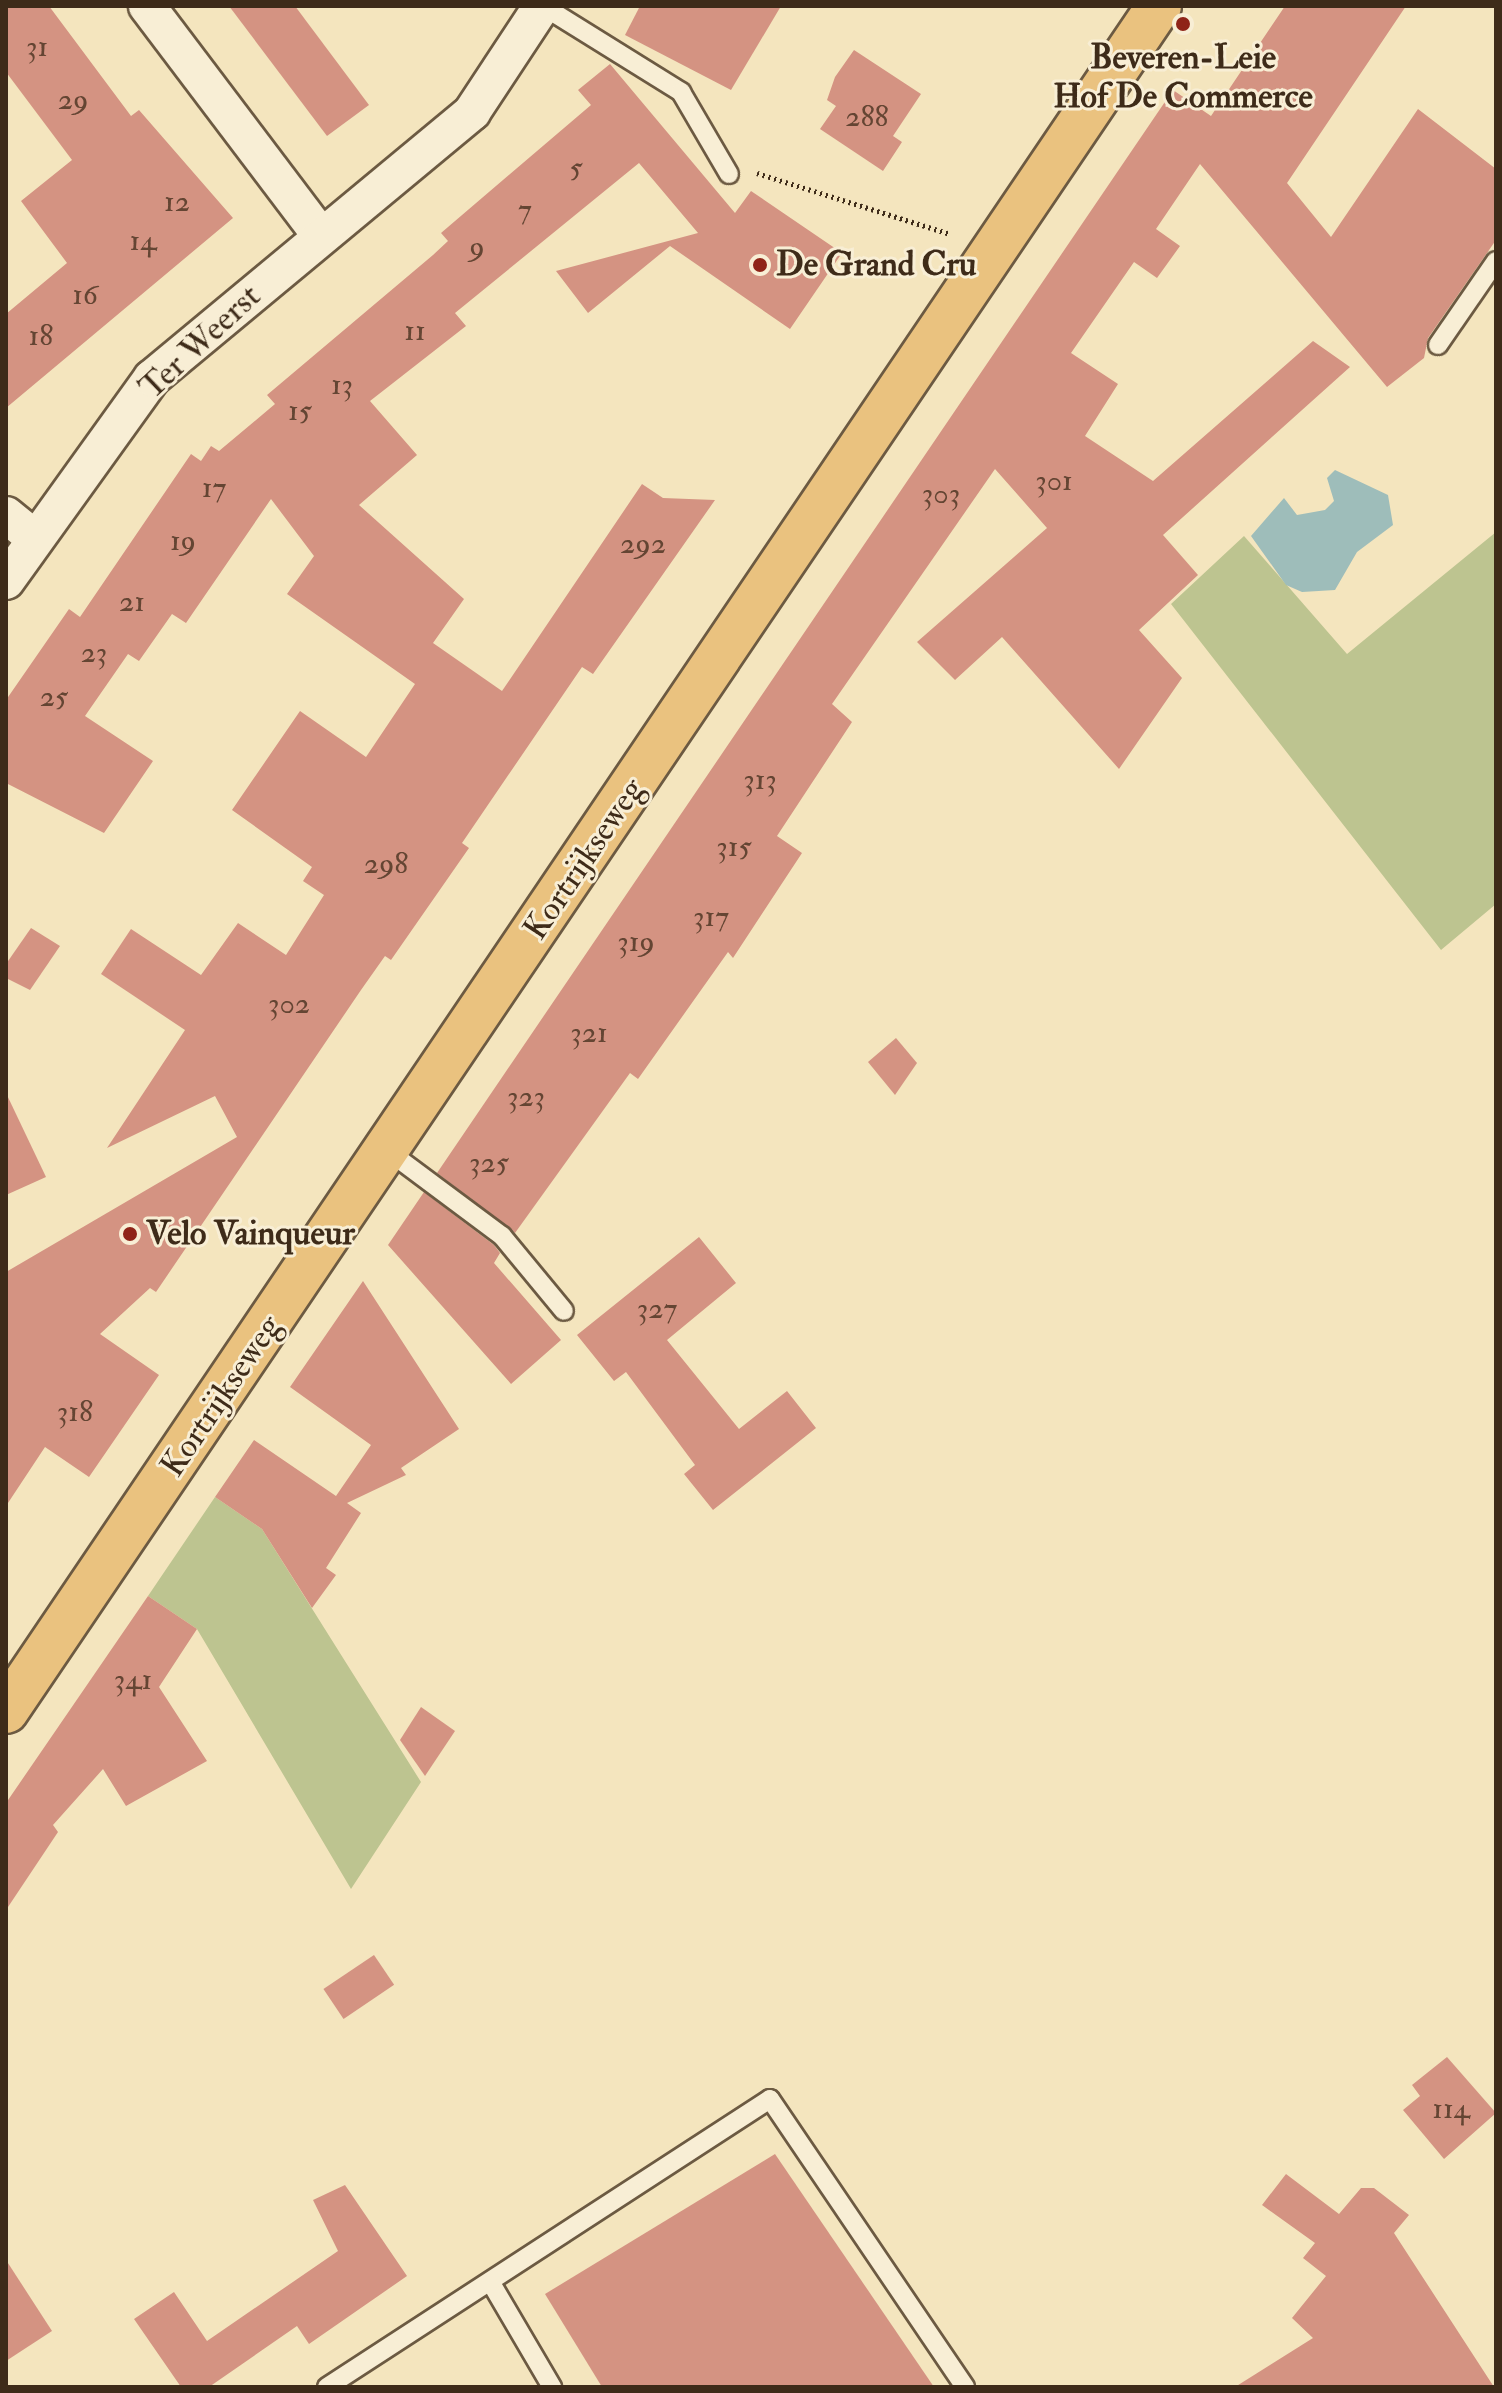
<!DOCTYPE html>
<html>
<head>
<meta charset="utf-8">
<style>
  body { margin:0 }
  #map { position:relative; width:1502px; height:2393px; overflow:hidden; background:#f4e5be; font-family:"IM FELL Double Pica",serif }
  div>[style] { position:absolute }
  .green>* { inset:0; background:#bdc490 }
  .water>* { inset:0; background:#9ebdba }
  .building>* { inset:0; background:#d49382; transform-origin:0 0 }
  .path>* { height:5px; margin-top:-2.5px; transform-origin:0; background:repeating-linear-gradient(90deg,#3e2b19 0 2px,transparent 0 6px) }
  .roads { filter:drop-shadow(2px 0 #6c5a42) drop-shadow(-2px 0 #6c5a42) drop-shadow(0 2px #6c5a42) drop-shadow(0 -2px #6c5a42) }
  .service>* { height:18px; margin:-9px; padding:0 9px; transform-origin:9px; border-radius:9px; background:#f8eed5 }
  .minor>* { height:36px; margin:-18px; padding:0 18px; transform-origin:18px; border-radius:18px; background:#f8eed5 }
  .primary>* { height:44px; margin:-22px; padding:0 22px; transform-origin:22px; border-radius:22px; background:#eac27f }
  .dots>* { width:22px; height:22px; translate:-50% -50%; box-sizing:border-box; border:4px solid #f8eed5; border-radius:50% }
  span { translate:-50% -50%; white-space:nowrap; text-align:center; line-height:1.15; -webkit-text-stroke:6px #f8eed5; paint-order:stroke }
  .number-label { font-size:30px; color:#644533 }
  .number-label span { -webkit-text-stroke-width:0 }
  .poi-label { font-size:34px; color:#3e2b19; font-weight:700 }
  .left { translate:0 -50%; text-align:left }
  .street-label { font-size:34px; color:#3e2b19 }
  .frame { position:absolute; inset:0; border:8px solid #3e2b19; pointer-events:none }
</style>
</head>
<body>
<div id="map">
  <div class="green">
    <div style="clip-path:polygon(1496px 532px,1496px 904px,1441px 950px,1171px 604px,1244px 536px,1347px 654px)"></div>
    <div style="clip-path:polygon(215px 1497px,262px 1529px,421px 1782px,351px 1889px,197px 1629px,148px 1596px)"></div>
  </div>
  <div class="water">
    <div style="clip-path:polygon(1335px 470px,1388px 495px,1393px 525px,1357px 552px,1335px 590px,1302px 592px,1286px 585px,1251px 536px,1284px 498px,1297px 515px,1325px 510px,1334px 501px,1327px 478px)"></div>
  </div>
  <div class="building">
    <div style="clip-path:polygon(6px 6px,49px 6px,131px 116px,139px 110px,233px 218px,6px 408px,6px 314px,67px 263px,21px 201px,72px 160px,6px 72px)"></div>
    <div style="clip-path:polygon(229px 6px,295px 6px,369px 105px,327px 136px)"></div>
    <div style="clip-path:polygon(640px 6px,781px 6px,731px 90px,625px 35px)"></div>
    <div style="clip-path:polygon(1285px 6px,1406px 6px,1287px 183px,1331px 237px,1418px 109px,1496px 169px,1496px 240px,1428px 338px,1424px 358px,1387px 387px,1200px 164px,1156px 229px,1180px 246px,1157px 278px,1134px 262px,1071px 353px,1118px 384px,1085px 436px,1153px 481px,1313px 341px,1350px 367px,1163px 535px,1198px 575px,1139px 630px,1182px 678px,1119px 769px,1002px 637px,955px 680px,917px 642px,1047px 528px,995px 469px,832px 704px,852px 722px,777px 836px,802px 853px,733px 958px,728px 952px,638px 1079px,630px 1073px,515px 1233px,437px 1173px,1173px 90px,1211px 116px)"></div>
    <div style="clip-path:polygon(854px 50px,921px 94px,893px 136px,902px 142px,883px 171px,820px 129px,836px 106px,827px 100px,835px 77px)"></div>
    <div style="clip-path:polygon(610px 64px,735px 213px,751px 191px,842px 253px,790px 329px,670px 246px,588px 313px,556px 271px,698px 233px,639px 163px,455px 313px,466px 326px,370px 401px,417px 455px,359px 505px,464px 599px,433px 643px,502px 691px,642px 484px,663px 498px,715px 500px,593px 674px,582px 667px,462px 843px,469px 848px,391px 960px,385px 956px,361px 990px,156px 1292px,150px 1288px,100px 1334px,159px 1375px,89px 1477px,45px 1447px,6px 1506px,6px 1272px,237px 1137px,215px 1096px,107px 1148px,185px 1030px,101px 974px,131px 929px,201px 975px,238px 923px,286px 955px,324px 895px,303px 881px,312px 867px,232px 810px,300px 711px,366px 757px,415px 684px,287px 594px,314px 556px,271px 499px,186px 623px,172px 614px,139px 661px,128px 654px,85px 716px,153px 761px,104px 833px,6px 783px,6px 700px,69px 609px,80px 617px,191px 454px,201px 461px,211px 446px,219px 451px,275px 404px,267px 395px,433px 255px,448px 241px,441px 233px,591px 105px,578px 90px)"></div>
    <div style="clip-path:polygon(31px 928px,60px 946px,30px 990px,6px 978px,6px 964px)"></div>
    <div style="clip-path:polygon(896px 1038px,917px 1063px,895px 1095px,868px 1062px)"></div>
    <div style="clip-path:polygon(6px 1093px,46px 1177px,6px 1195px)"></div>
    <div style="clip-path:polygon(424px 1192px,494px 1245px,500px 1253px,494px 1263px,561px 1340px,511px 1384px,388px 1245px)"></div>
    <div style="clip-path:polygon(699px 1237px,736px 1283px,667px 1340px,739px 1429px,787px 1391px,816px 1428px,713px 1510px,684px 1474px,695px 1465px,626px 1372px,614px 1381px,577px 1335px)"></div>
    <div style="clip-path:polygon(363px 1281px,459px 1429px,401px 1468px,406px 1475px,347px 1503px,361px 1513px,326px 1568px,336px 1575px,312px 1608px,262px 1529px,215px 1497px,254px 1440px,336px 1496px,371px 1445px,290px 1387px)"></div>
    <div style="clip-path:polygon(148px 1596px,197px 1629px,159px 1687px,207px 1761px,126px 1806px,103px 1769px,53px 1825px,58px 1832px,6px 1910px,6px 1803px)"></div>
    <div style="clip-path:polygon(421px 1707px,455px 1731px,425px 1776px,400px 1740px)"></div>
    <div style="left:374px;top:1955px;width:36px;height:61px;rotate:56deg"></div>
    <div style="clip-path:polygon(1447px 2057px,1496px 2113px,1444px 2159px,1403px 2110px,1420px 2096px,1412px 2085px)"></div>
    <div style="clip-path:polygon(775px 2154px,934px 2387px,602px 2387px,545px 2294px)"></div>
    <div style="clip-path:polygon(1286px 2174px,1339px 2214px,1361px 2188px,1374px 2188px,1409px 2215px,1394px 2233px,1494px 2387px,1235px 2387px,1313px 2338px,1292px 2318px,1326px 2276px,1303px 2258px,1315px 2243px,1262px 2205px)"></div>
    <div style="clip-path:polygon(345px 2185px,407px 2276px,309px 2344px,297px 2326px,209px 2387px,181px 2387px,134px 2319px,174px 2292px,207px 2341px,338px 2251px,313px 2200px)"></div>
    <div style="clip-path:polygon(6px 2260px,52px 2331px,6px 2361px)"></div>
  </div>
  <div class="path">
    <div style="left:757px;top:173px;width:202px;rotate:17.5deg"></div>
  </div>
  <div class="roads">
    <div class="service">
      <div style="left:543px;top:6px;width:163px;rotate:31.9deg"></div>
      <div style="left:681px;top:92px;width:95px;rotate:59.7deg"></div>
      <div style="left:1438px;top:345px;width:102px;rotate:-55.4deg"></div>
      <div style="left:388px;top:1151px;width:142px;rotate:36.7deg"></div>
      <div style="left:502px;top:1236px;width:97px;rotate:50.4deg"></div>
      <div style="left:491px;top:2283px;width:121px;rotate:59.6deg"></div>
      <div style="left:327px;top:2387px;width:528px;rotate:-33.03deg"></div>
      <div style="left:770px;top:2099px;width:348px;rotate:55.9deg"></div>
    </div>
    <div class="minor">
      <div style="left:147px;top:6px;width:287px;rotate:52.9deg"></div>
      <div style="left:6px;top:515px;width:36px;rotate:39deg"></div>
      <div style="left:6px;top:581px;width:250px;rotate:-54.3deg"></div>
      <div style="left:152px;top:378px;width:416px;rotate:-39.7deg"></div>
      <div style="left:472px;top:112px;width:127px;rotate:-56.6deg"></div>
    </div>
    <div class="primary">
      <div style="left:6px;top:1711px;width:2058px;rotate:-55.93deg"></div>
    </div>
  </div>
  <div class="dots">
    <div style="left:1183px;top:24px;background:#8f2418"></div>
    <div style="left:760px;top:265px;background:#8f2418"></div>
    <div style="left:130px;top:1234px;background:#8f2418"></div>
  </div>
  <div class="number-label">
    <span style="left:37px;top:47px">31</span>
    <span style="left:73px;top:100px">29</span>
    <span style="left:867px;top:117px">288</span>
    <span style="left:576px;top:168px">5</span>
    <span style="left:177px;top:202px">12</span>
    <span style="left:525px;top:210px">7</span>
    <span style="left:143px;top:241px">14</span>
    <span style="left:477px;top:247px">9</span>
    <span style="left:85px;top:295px">16</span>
    <span style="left:415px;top:331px">11</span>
    <span style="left:41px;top:336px">18</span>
    <span style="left:342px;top:385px">13</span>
    <span style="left:300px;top:411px">15</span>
    <span style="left:1054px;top:481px">301</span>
    <span style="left:214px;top:488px">17</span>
    <span style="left:941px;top:494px">303</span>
    <span style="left:183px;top:541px">19</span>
    <span style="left:643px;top:544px">292</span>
    <span style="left:132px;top:602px">21</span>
    <span style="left:94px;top:653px">23</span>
    <span style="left:54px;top:697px">25</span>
    <span style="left:760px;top:780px">313</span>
    <span style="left:734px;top:847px">315</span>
    <span style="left:386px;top:864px">298</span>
    <span style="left:711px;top:917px">317</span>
    <span style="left:636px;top:942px">319</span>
    <span style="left:289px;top:1004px">302</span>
    <span style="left:589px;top:1033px">321</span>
    <span style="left:526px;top:1097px">323</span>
    <span style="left:489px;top:1163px">325</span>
    <span style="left:657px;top:1309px">327</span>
    <span style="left:75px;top:1412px">318</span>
    <span style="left:133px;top:1680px">341</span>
    <span style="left:1451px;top:2109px">114</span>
  </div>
  <div class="poi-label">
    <span style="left:1183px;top:77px">Beveren-Leie<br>Hof De Commerce</span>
    <span class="left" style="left:776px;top:265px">De Grand Cru</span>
    <span class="left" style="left:146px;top:1234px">Velo Vainqueur</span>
  </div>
  <div class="street-label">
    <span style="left:200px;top:342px;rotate:-43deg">Ter Weerst</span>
    <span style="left:584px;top:859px;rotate:-56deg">Kortrijkseweg</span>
    <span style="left:221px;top:1396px;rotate:-56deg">Kortrijkseweg</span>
  </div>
  <div class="frame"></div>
</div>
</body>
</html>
